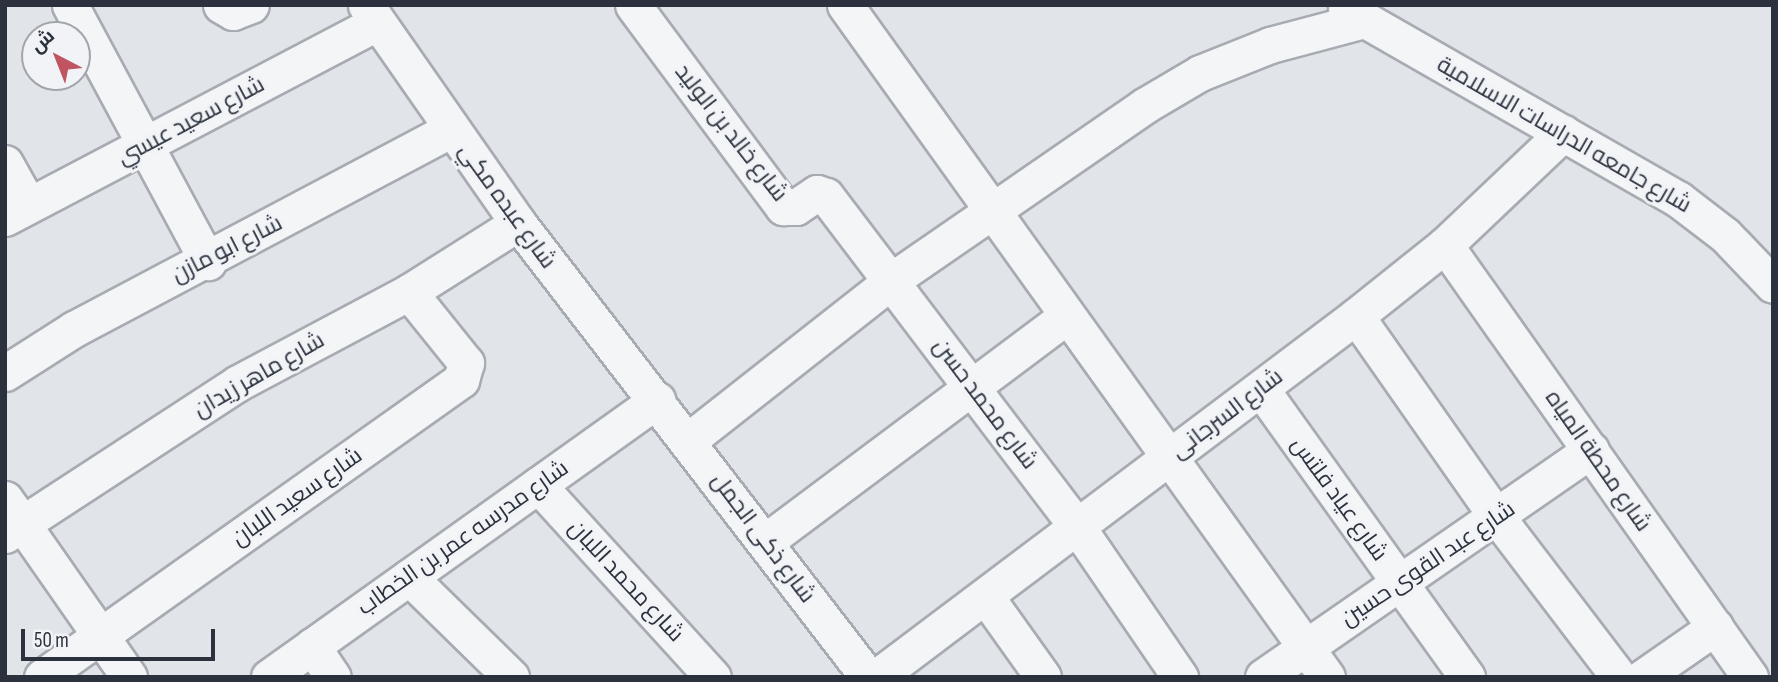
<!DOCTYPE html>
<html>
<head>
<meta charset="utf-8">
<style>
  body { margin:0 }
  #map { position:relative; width:1778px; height:682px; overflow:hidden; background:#e1e4e8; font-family:"Sofia Sans Condensed",Cairo,sans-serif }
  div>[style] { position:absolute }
  .roads { filter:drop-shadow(2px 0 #a7abb2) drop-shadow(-2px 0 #a7abb2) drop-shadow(0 2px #a7abb2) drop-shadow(0 -2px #a7abb2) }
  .minor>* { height:35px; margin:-17.5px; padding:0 17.5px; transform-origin:17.5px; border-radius:17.5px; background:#f4f5f7 }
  span { translate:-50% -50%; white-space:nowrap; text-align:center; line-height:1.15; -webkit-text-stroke:6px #f1f3f6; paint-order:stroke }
  .street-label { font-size:23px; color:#2b323e }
  .frame { position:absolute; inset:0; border:7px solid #2b323e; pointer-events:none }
  .north { position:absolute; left:21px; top:21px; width:70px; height:70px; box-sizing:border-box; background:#f1f3f6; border:2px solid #a2a6ac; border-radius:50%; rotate:318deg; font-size:19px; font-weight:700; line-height:28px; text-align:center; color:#2b323e }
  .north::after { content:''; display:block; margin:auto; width:24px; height:32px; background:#c05461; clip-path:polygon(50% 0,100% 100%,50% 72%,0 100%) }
  .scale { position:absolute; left:21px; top:629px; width:194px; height:32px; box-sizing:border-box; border:4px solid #2b323e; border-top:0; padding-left:9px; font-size:21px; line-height:24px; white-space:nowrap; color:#2b323e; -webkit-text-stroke:5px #f1f3f6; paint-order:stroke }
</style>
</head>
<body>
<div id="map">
  <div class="roads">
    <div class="minor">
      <div style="left:70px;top:5px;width:292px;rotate:61.8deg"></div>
      <div style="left:221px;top:5px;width:14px;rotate:30deg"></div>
      <div style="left:233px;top:12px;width:19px;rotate:-21deg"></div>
      <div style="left:366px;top:5px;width:266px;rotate:55.1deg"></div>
      <div style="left:518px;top:223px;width:573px;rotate:52.37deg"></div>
      <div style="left:633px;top:5px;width:252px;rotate:53.4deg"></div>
      <div style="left:783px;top:207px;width:13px"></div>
      <div style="left:796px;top:207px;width:25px;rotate:-34deg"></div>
      <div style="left:817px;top:193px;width:9px;rotate:18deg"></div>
      <div style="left:826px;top:196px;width:417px;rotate:52.8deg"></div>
      <div style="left:1078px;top:528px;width:181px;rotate:55.6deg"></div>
      <div style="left:845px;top:5px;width:827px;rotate:54.35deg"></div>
      <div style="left:1346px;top:9px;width:383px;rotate:29.8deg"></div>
      <div style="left:1678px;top:199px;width:59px;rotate:37.5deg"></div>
      <div style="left:1725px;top:235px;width:69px;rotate:46.2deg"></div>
      <div style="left:5px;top:163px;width:47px;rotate:60.7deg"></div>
      <div style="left:5px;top:218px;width:419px;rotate:-27.7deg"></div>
      <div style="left:1445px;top:245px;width:529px;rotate:54.78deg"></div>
      <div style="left:1356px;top:316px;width:246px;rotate:55deg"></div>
      <div style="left:1497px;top:517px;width:201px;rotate:52.7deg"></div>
      <div style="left:5px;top:373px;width:82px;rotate:-32.5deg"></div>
      <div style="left:74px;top:329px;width:427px;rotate:-27.9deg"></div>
      <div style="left:1261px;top:389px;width:354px;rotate:54.4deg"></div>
      <div style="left:689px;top:440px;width:258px;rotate:-38.2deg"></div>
      <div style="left:892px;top:280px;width:306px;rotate:-34.6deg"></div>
      <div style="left:1144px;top:106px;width:65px;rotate:-30.5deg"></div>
      <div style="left:1200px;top:73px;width:75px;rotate:-21.8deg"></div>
      <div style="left:1270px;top:45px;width:97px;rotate:-14.9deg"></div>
      <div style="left:538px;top:485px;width:260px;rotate:47.7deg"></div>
      <div style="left:5px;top:499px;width:217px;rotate:55.1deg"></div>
      <div style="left:5px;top:535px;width:278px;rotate:-33.1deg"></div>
      <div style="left:238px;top:383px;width:194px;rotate:-28deg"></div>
      <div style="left:409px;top:292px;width:129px;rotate:-32.3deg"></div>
      <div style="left:766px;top:541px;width:376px;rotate:-36.8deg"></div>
      <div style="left:409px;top:577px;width:143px;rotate:44.4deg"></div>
      <div style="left:986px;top:597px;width:98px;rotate:54.5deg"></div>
      <div style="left:312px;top:646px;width:37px;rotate:56deg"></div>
      <div style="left:42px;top:677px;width:514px;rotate:-35.33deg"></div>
      <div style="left:461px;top:380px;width:18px;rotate:-74deg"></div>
      <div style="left:466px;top:363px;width:91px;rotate:-128.8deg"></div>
      <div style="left:269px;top:677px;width:477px;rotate:-35.5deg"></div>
      <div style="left:877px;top:677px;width:600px;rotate:-37deg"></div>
      <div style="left:1356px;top:316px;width:114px;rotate:-38.6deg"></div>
      <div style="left:1445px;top:245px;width:163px;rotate:-43.5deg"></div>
      <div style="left:1263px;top:677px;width:399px;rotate:-34.7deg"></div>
      <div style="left:1643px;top:677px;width:88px;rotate:-34.8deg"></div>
    </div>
  </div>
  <div class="street-label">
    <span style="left:191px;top:121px;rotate:-28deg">شارع سعيد عيسي</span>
    <span style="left:731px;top:133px;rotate:52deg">شارع خالد بن الوليد</span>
    <span style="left:1564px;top:135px;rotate:30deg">شارع جامعه الدراسات الاسلامية</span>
    <span style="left:507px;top:206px;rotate:54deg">شارع عبده مكي</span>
    <span style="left:227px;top:249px;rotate:-27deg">شارع ابو مازن</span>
    <span style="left:259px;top:375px;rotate:-30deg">شارع ماهر زيدان</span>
    <span style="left:985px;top:404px;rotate:53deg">شارع محمد حسن</span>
    <span style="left:1227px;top:414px;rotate:-37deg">شارع السرجانى</span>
    <span style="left:1598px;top:461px;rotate:55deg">شارع محطة المياه</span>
    <span style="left:297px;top:497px;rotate:-35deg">شارع سعيد اللبان</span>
    <span style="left:1339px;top:499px;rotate:54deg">شارع عياد فلتس</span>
    <span style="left:463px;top:538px;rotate:-35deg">شارع مدرسه عمر بن الخطاب</span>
    <span style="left:763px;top:538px;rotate:53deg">شارع ذكى الجمل</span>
    <span style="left:1428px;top:564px;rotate:-34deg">شارع عبد القوى حسين</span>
    <span style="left:626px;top:581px;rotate:47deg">شارع محمد اللبان</span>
  </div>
  <div class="frame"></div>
  <div class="north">ش</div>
  <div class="scale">50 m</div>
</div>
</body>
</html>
